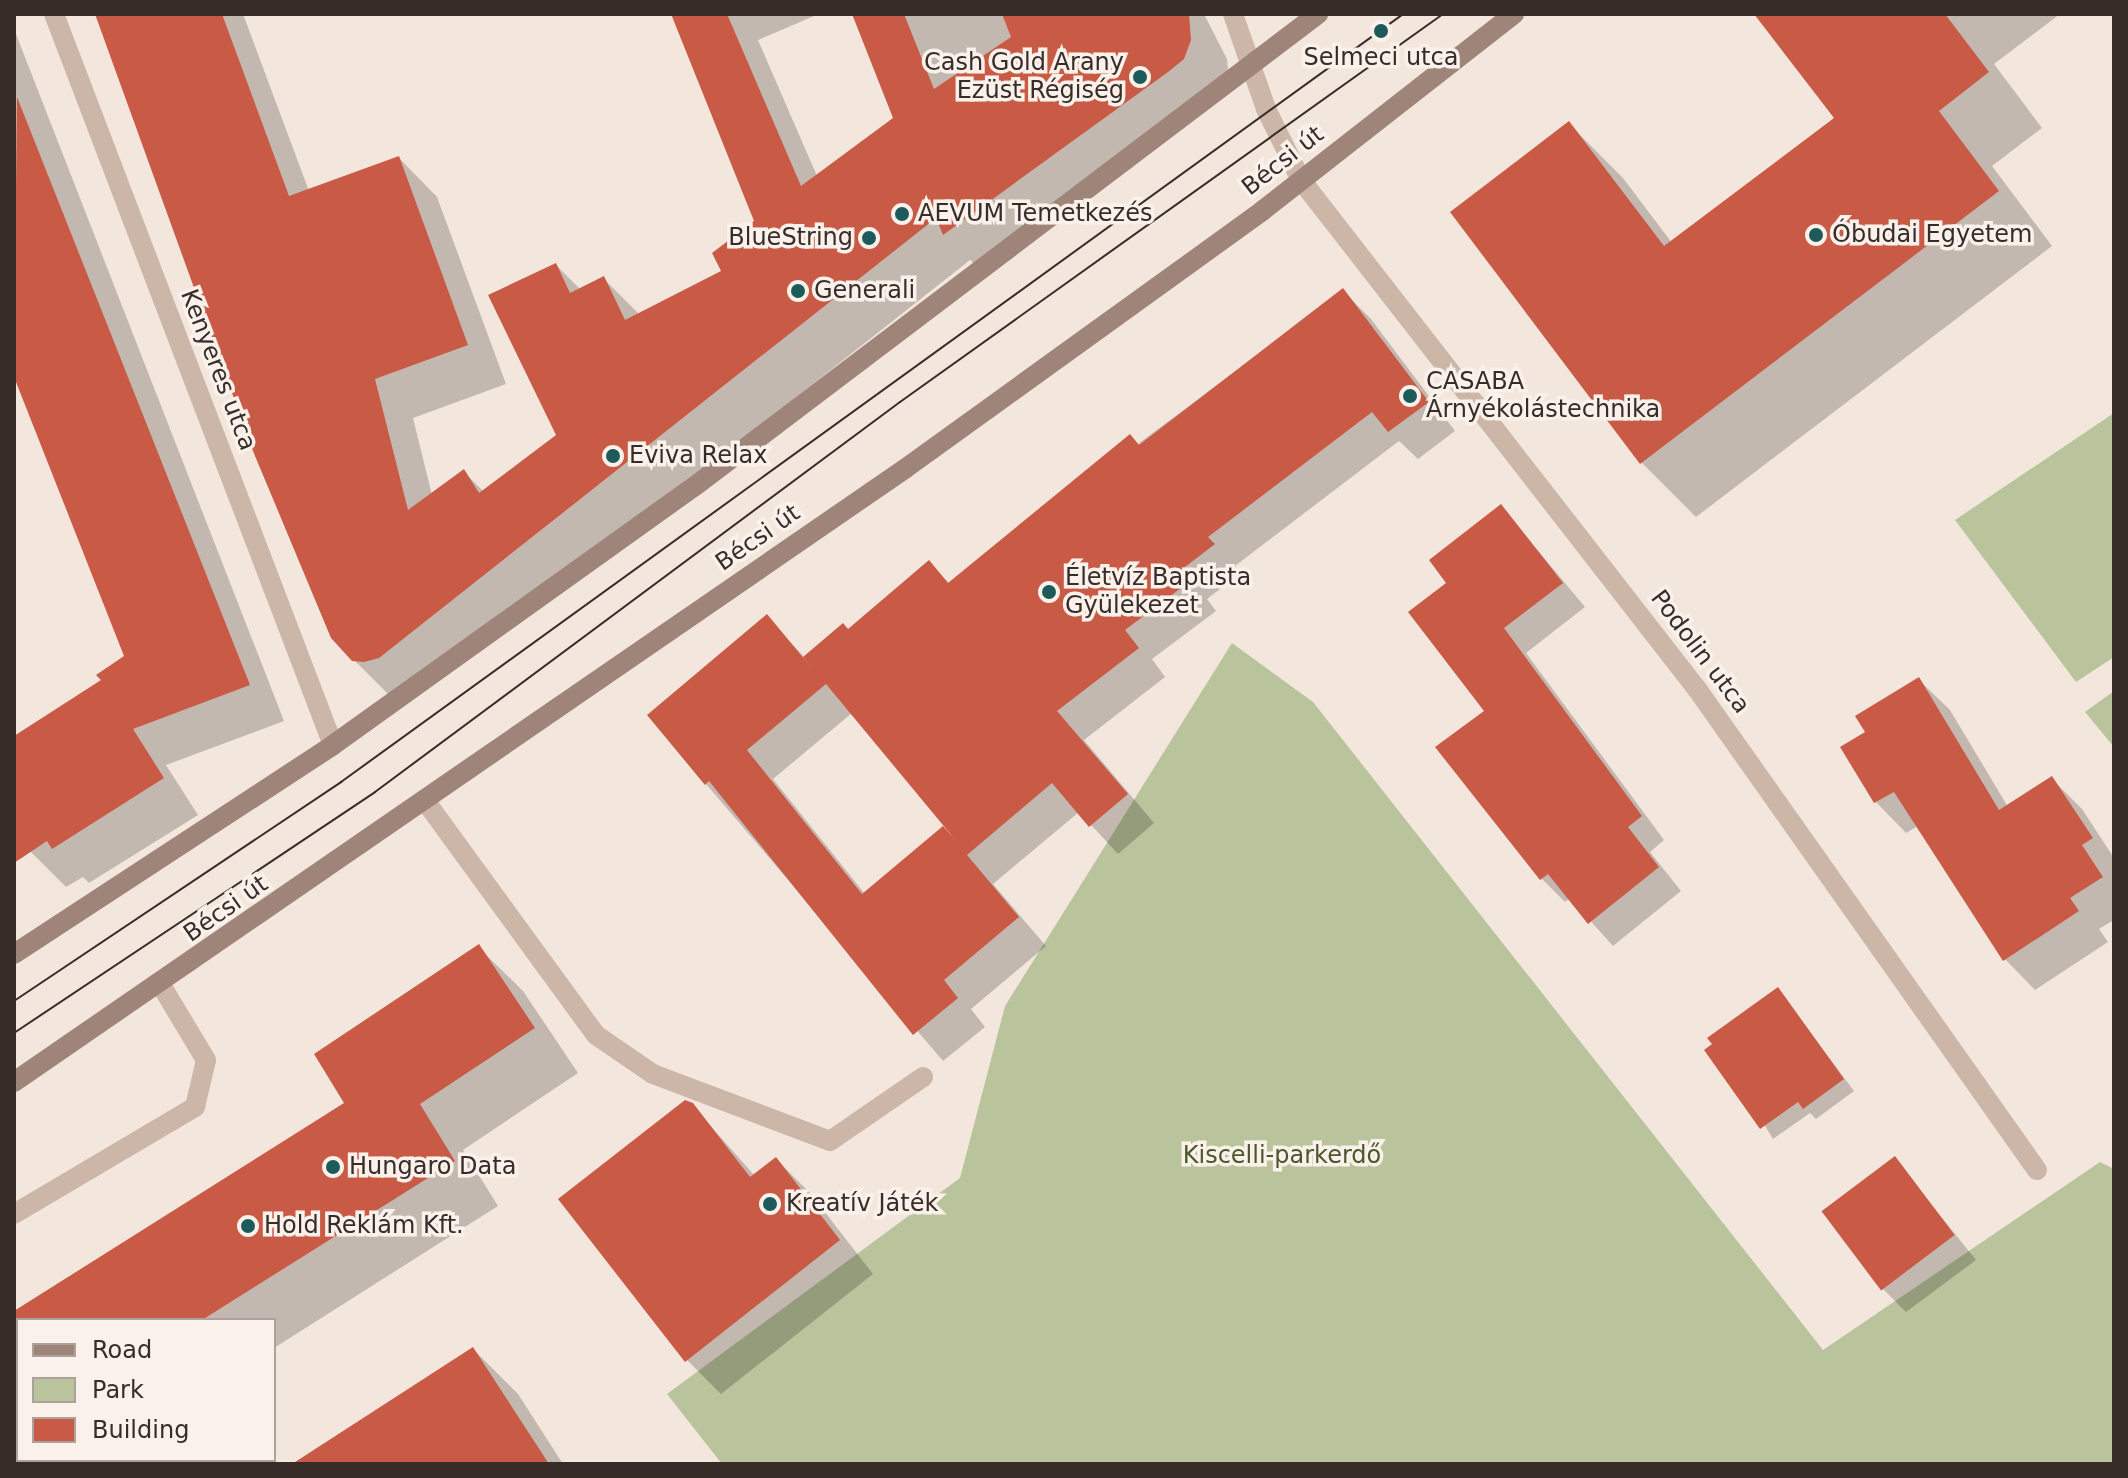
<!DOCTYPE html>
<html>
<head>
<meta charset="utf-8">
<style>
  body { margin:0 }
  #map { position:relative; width:2128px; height:1478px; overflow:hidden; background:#f3e7dd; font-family:"DejaVu Sans",sans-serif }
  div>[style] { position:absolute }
  .green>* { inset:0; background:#b9c39c }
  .shadow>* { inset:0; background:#0003; transform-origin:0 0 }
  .building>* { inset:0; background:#c85a46; transform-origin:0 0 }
  .lane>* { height:20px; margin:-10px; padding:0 10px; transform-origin:10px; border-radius:10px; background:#ccb6a8 }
  .street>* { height:20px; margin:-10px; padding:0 10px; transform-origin:10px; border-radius:10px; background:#ccb6a8 }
  .secondary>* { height:20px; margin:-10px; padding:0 10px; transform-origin:10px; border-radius:10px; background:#9f847a }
  .tram>* { height:2px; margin:-1px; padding:0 1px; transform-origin:1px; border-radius:1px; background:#382c29 }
  .dots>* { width:22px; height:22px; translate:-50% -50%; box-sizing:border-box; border:4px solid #faf1ea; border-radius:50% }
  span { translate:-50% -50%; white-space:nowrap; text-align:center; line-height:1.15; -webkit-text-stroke:7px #faf1ea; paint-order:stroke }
  .poi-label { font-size:24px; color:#382c29 }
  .right { translate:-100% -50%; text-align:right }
  .left { translate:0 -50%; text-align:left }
  .street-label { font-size:24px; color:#382c29 }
  .park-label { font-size:24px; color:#4b572c }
  .frame { position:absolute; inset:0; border:16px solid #382c29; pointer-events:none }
  .legend { position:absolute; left:16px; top:1318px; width:260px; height:144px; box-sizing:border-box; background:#faf1ea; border:2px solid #aca29d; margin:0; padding:10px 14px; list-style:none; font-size:24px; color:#382c29 }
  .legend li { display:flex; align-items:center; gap:16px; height:40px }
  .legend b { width:40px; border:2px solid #aca29d }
</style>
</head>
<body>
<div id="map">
  <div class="green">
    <div style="clip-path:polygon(2114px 413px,2114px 657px,2076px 682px,1955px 520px)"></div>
    <div style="clip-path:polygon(1232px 643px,1313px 702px,1823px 1350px,2100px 1162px,2114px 1169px,2114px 1464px,722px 1464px,667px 1394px,960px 1178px,1005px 1006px)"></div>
    <div style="clip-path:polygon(2114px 691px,2114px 747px,2085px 712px)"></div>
  </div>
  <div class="shadow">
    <div style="clip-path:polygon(98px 14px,243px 14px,309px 191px,399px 158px,437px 197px,506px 384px,413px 418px,432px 495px,464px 472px,484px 492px,559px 435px,556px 265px,581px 290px,604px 279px,640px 315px,724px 272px,756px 222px,673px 14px,819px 14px,758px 40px,817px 176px,895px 118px,854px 14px,1204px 14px,1227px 59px,1229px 79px,983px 272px,970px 260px,418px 696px,393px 699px,354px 660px)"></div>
    <div style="clip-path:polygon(1757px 14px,2060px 14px,1994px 64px,2042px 128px,1992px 166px,2052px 246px,1696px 517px,1641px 462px,1569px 124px,1623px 178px,1672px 243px,1836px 119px)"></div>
    <div style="clip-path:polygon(14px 29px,284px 721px,166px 765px,198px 815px,89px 883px,83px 877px,66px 887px,31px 852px,14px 825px,14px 738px,104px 680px,127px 657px,14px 371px)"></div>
    <div style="clip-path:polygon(evenodd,1343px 291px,1371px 319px,1455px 431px,1418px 459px,1399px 441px,1235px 566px,1241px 573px,1207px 599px,1216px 611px,1152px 659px,1165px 677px,1084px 740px,1154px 823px,1118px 854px,1079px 812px,993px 884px,1046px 946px,971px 1009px,985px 1027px,943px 1061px,706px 784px,767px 617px,805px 658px,848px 631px,929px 563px,950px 584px,1343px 291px,852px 713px,952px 834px,865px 894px,773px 779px,852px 713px)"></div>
    <div style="clip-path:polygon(1501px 506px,1585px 607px,1526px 653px,1664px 840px,1650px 852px,1681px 891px,1613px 946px,1570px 898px,1565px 902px,1541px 878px,1449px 583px)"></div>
    <div style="clip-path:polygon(1919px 680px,1950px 710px,2008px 807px,2052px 779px,2082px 809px,2114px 858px,2114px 920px,2099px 929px,2108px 942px,2035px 990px,2005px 959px,1918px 826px,1906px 833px,1876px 802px,1843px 748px,1867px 733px)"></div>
    <div style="clip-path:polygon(478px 947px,523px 991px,578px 1073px,463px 1150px,498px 1206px,274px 1348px,274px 1320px,18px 1320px,18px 1460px,105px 1460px,14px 1464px,14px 1313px,347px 1103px)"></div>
    <div style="clip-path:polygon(1778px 989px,1854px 1091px,1816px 1119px,1810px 1113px,1773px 1139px,1715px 1045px)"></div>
    <div style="clip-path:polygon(692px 1105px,755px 1176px,776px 1159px,810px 1193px,873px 1274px,721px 1394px,687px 1360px)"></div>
    <div style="clip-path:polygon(1894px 1158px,1976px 1260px,1906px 1312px,1882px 1288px)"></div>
    <div style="clip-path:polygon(473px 1349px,518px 1394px,563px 1464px,296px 1464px)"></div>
    <div style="left:119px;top:1460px;width:134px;height:4px"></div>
  </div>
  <div class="building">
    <div style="clip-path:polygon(95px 14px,222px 14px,289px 196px,399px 156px,468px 345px,375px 379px,408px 510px,464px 469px,479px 493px,556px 435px,488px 295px,556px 263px,570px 293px,604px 276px,625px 320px,721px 271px,712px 253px,754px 221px,671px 14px,727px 14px,801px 186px,893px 118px,852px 14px,904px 14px,934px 89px,1011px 37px,1002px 14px,1189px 14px,1191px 40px,1184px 59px,1168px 72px,943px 235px,936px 218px,379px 658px,364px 662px,352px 661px,331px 638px,253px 451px)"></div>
    <div style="clip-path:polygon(1754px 14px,1945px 14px,1989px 72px,1939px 111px,1999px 191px,1640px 464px,1450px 212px,1569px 121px,1664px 246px,1834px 118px)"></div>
    <div style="clip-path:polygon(17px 97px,250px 685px,133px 729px,164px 778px,52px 849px,47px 841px,14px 863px,14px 736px,101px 680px,96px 675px,124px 656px,14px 377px)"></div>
    <div style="clip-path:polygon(evenodd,1343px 288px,1429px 402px,1388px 432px,1372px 412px,1208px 537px,1215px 544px,1181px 570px,1189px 582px,1125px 630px,1139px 648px,1057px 711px,1128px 794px,1089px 827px,1052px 783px,967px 855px,1019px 917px,944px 980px,958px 998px,913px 1035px,709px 781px,705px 785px,647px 715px,767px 614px,815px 672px,803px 657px,843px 623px,848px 629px,929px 560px,948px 583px,1130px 434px,1139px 445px,1343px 288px,826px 684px,957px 842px,943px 826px,862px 894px,747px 750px,826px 684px)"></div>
    <div style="clip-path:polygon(1501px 504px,1563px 583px,1504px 628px,1642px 816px,1628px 827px,1659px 867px,1588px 924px,1548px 874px,1540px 880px,1435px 747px,1484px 711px,1408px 612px,1446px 583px,1429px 560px)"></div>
    <div style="clip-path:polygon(1919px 677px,1999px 810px,2052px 776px,2093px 838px,2082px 845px,2103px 877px,2070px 898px,2079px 911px,2003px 961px,1894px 792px,1874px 803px,1840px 747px,1865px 732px,1855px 716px)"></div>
    <div style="clip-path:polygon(479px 944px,535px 1028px,420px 1104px,455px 1161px,202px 1320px,14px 1320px,14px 1311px,344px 1103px,314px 1054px)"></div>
    <div style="clip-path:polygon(1778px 987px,1844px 1079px,1803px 1109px,1798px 1102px,1760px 1129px,1704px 1050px,1712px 1044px,1707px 1038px)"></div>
    <div style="clip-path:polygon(685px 1100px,693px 1103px,750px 1177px,776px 1157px,840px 1240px,685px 1362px,558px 1199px)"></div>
    <div style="left:1895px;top:1156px;width:99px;height:92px;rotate:53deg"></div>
    <div style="clip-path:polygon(473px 1347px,549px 1464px,292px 1464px)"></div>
  </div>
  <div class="lane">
    <div style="left:426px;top:802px;width:288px;rotate:53.9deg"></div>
    <div style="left:596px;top:1035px;width:69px;rotate:34.4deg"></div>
    <div style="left:653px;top:1074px;width:189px;rotate:20.7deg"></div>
    <div style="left:830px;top:1141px;width:113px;rotate:-34.5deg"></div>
    <div style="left:14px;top:1214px;width:210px;rotate:-30.6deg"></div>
    <div style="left:195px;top:1107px;width:48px;rotate:-76.8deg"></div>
    <div style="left:206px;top:1060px;width:87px;rotate:-121deg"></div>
  </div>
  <div class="street">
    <div style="left:54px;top:14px;width:782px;rotate:69.11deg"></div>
    <div style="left:1233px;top:14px;width:101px;rotate:70.8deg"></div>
    <div style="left:1266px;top:109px;width:79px;rotate:63.8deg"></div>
    <div style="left:1301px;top:180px;width:645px;rotate:52.12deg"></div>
    <div style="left:1697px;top:689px;width:589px;rotate:54.75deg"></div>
  </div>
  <div class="secondary">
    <div style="left:14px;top:954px;width:381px;rotate:-33.2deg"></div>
    <div style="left:333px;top:745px;width:450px;rotate:-35.6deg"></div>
    <div style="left:699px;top:483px;width:777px;rotate:-37.15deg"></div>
    <div style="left:14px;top:1082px;width:1083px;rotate:-34.54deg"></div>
    <div style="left:906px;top:468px;width:439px;rotate:-35.8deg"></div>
    <div style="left:1262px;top:211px;width:320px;rotate:-38deg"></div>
  </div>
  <div class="tram">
    <div style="left:14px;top:1001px;width:394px;rotate:-33.8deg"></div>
    <div style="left:341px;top:782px;width:1311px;rotate:-35.87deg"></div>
    <div style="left:14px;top:1033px;width:434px;rotate:-33.7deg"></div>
    <div style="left:375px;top:792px;width:654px;rotate:-36.61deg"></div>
    <div style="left:900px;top:402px;width:667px;rotate:-35.55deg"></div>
  </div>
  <div class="dots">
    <div style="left:1381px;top:31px;background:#1d5b5a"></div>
    <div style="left:1140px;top:77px;background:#1d5b5a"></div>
    <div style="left:902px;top:214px;background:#1d5b5a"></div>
    <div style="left:1816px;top:235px;background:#1d5b5a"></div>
    <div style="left:869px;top:238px;background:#1d5b5a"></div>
    <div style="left:798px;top:291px;background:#1d5b5a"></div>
    <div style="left:1410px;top:396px;background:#1d5b5a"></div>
    <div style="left:613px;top:456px;background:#1d5b5a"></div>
    <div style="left:1049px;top:592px;background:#1d5b5a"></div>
    <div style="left:333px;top:1167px;background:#1d5b5a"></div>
    <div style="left:770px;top:1204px;background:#1d5b5a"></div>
    <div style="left:248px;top:1226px;background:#1d5b5a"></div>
  </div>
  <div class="poi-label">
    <span style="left:1381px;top:58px">Selmeci utca</span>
    <span class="right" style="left:1124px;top:77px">Cash Gold Arany<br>Ezüst Régiség</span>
    <span class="left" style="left:918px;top:214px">AEVUM Temetkezés</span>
    <span class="left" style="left:1832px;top:235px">Óbudai Egyetem</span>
    <span class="right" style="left:853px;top:238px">BlueString</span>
    <span class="left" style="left:814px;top:291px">Generali</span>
    <span class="left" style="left:1426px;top:396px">CASABA<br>Árnyékolástechnika</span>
    <span class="left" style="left:629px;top:456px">Eviva Relax</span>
    <span class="left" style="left:1065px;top:592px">Életvíz Baptista<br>Gyülekezet</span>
    <span class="left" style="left:349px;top:1167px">Hungaro Data</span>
    <span class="left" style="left:786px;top:1204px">Kreatív Játék</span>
    <span class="left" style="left:264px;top:1226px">Hold Reklám Kft.</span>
  </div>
  <div class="street-label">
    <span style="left:1283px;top:161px;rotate:-38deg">Bécsi út</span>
    <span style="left:218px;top:370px;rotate:69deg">Kenyeres utca</span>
    <span style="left:758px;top:538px;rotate:-35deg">Bécsi út</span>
    <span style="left:1700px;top:652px;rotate:53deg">Podolin utca</span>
    <span style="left:226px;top:909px;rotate:-35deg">Bécsi út</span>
  </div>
  <div class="park-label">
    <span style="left:1282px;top:1156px">Kiscelli-parkerdő</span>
  </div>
  <div class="frame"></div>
  <ul class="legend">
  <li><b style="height:10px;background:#9f847a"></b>Road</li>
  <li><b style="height:22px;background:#b9c39c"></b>Park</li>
  <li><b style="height:22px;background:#c85a46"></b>Building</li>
  </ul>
</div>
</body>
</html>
